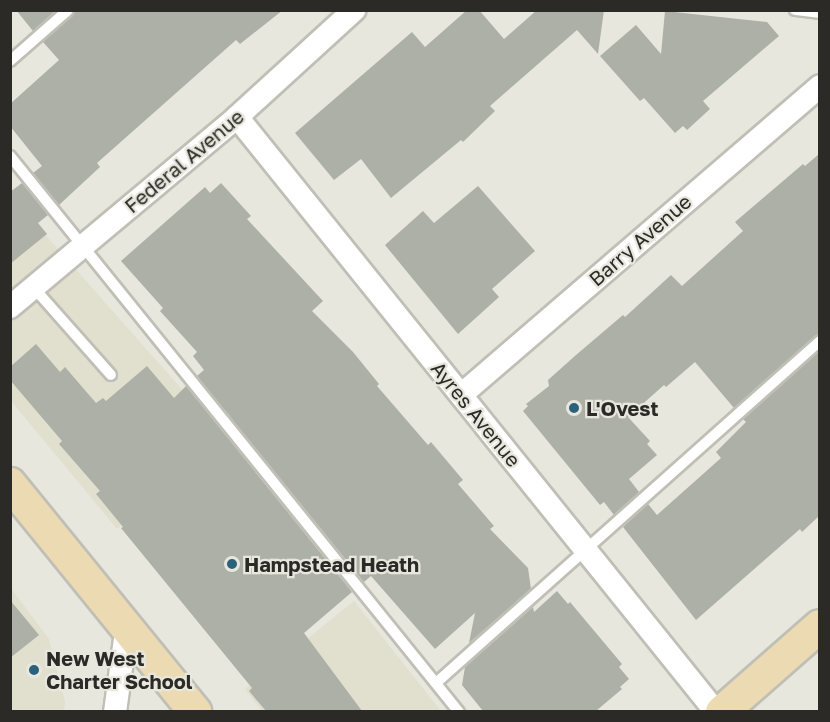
<!DOCTYPE html>
<html>
<head>
<meta charset="utf-8">
<style>
  body { margin:0 }
  #map { position:relative; width:830px; height:722px; overflow:hidden; background:#e8e7de; font-family:"Golos Text",sans-serif }
  div>[style] { position:absolute }
  .built>* { inset:0; background:#e1dfce }
  .building>* { inset:0; background:#acb0a7 }
  .roads { filter:drop-shadow(2px 0 #c0bfb6) drop-shadow(-2px 0 #c0bfb6) drop-shadow(0 2px #c0bfb6) drop-shadow(0 -2px #c0bfb6) }
  .lane>* { height:10px; margin:-5px; padding:0 5px; transform-origin:5px; border-radius:5px; background:#fff }
  .street>* { height:22px; margin:-11px; padding:0 11px; transform-origin:11px; border-radius:11px; background:#fff }
  .secondary>* { height:32px; margin:-16px; padding:0 16px; transform-origin:16px; border-radius:16px; background:#ecdab2 }
  .dots>* { width:16px; height:16px; translate:-50% -50%; box-sizing:border-box; border:3px solid #e8e7de; border-radius:50% }
  span { translate:-50% -50%; white-space:nowrap; text-align:center; line-height:1.15; -webkit-text-stroke:4.5px #e8e7de; paint-order:stroke }
  .street-label { font-size:20px; color:#2b2a27 }
  .poi-label { font-size:20px; color:#2b2a27; font-weight:700 }
  .left { translate:0 -50%; text-align:left }
  .frame { position:absolute; inset:0; border:12px solid #2b2a27; pointer-events:none }
</style>
</head>
<body>
<div id="map">
  <div class="built">
    <div style="clip-path:polygon(10px 195px,225px 438px,117px 529px,11px 401px)"></div>
    <div style="clip-path:polygon(10px 587px,49px 639px,65px 702px,64px 711px,11px 711px)"></div>
    <div style="clip-path:polygon(354px 601px,441px 711px,262px 711px,245px 689px)"></div>
  </div>
  <div class="building">
    <div style="clip-path:polygon(16px 10px,56px 10px,33px 31px)"></div>
    <div style="clip-path:polygon(75px 10px,283px 10px,240px 44px,236px 40px,97px 163px,100px 167px,59px 205px,33px 173px,42px 166px,10px 126px,10px 104px,59px 60px,43px 42px)"></div>
    <div style="clip-path:polygon(467px 10px,479px 10px,504px 39px,537px 10px,604px 10px,598px 54px,577px 30px,490px 106px,495px 111px,463px 142px,461px 140px,391px 198px,361px 159px,334px 180px,295px 133px,412px 32px,425px 47px)"></div>
    <div style="clip-path:polygon(665px 11px,767px 22px,779px 36px,703px 101px,710px 109px,687px 130px,683px 126px,675px 133px,644px 98px,640px 101px,600px 56px,636px 25px,661px 54px)"></div>
    <div style="clip-path:polygon(819px 154px,819px 334px,734px 408px,695px 362px,666px 387px,664px 385px,628px 417px,650px 441px,647px 444px,657px 455px,629px 479px,639px 492px,614px 515px,604px 502px,600px 505px,523px 411px,528px 406px,526px 404px,549px 386px,548px 380px,576px 355px,623px 315px,625px 317px,671px 275px,682px 286px,743px 231px,735px 222px,803px 164px,805px 166px)"></div>
    <div style="clip-path:polygon(22px 183px,48px 215px,38px 223px,47px 234px,10px 264px,10px 192px)"></div>
    <div style="clip-path:polygon(221px 183px,251px 216px,247px 219px,323px 301px,312px 311px,353px 352px,379px 384px,377px 386px,428px 445px,431px 442px,463px 480px,458px 484px,494px 526px,490px 529px,528px 568px,531px 589px,469px 643px,475px 613px,435px 649px,371px 576px,364px 582px,197px 376px,204px 370px,193px 356px,197px 352px,160px 311px,163px 308px,121px 261px,205px 187px,210px 193px)"></div>
    <div style="clip-path:polygon(478px 186px,535px 251px,492px 289px,499px 297px,458px 334px,385px 245px,423px 211px,434px 223px)"></div>
    <div style="clip-path:polygon(36px 344px,60px 372px,65px 367px,96px 403px,103px 398px,106px 401px,147px 366px,174px 398px,186px 386px,352px 592px,304px 633px,362px 711px,266px 711px,249px 691px,252px 688px,121px 528px,123px 527px,96px 494px,100px 491px,59px 444px,62px 441px,10px 380px,10px 367px)"></div>
    <div style="clip-path:polygon(819px 351px,819px 516px,802px 532px,800px 529px,696px 620px,623px 527px,648px 504px,657px 515px,721px 458px,716px 452px,746px 422px,743px 419px)"></div>
    <div style="clip-path:polygon(557px 591px,568px 604px,570px 602px,622px 664px,619px 667px,629px 679px,620px 687px,622px 689px,596px 711px,483px 711px,462px 685px,465px 667px,533px 607px,534px 612px)"></div>
    <div style="clip-path:polygon(10px 600px,39px 635px,10px 658px)"></div>
  </div>
  <div class="roads">
    <div class="lane">
      <div style="left:795px;top:10px;width:25px;rotate:7deg"></div>
      <div style="left:10px;top:61px;width:77px;rotate:-41.3deg"></div>
      <div style="left:10px;top:156px;width:715px;rotate:51.08deg"></div>
      <div style="left:34px;top:288px;width:116px;rotate:48.5deg"></div>
      <div style="left:436px;top:683px;width:514px;rotate:-41.69deg"></div>
    </div>
    <div class="street">
      <div style="left:237px;top:117px;width:764px;rotate:51.16deg"></div>
      <div style="left:10px;top:307px;width:296px;rotate:-39.9deg"></div>
      <div style="left:237px;top:117px;width:159px;rotate:-42.4deg"></div>
      <div style="left:461px;top:395px;width:474px;rotate:-40.7deg"></div>
      <div style="left:115px;top:712px;width:89px;rotate:-82.2deg"></div>
    </div>
    <div class="secondary">
      <div style="left:10px;top:484px;width:294px;rotate:50.9deg"></div>
      <div style="left:722px;top:712px;width:130px;rotate:-41.3deg"></div>
    </div>
  </div>
  <div class="dots">
    <div style="left:574px;top:408px;background:#2a627c"></div>
    <div style="left:232px;top:564px;background:#2a627c"></div>
    <div style="left:34px;top:670px;background:#2a627c"></div>
  </div>
  <div class="street-label">
    <span style="left:184px;top:161px;rotate:-40deg">Federal Avenue</span>
    <span style="left:640px;top:240px;rotate:-41deg">Barry Avenue</span>
    <span style="left:476px;top:414px;rotate:51deg">Ayres Avenue</span>
  </div>
  <div class="poi-label">
    <span class="left" style="left:586px;top:408px">L'Ovest</span>
    <span class="left" style="left:244px;top:564px">Hampstead Heath</span>
    <span class="left" style="left:46px;top:670px">New West<br>Charter School</span>
  </div>
  <div class="frame"></div>
</div>
</body>
</html>
